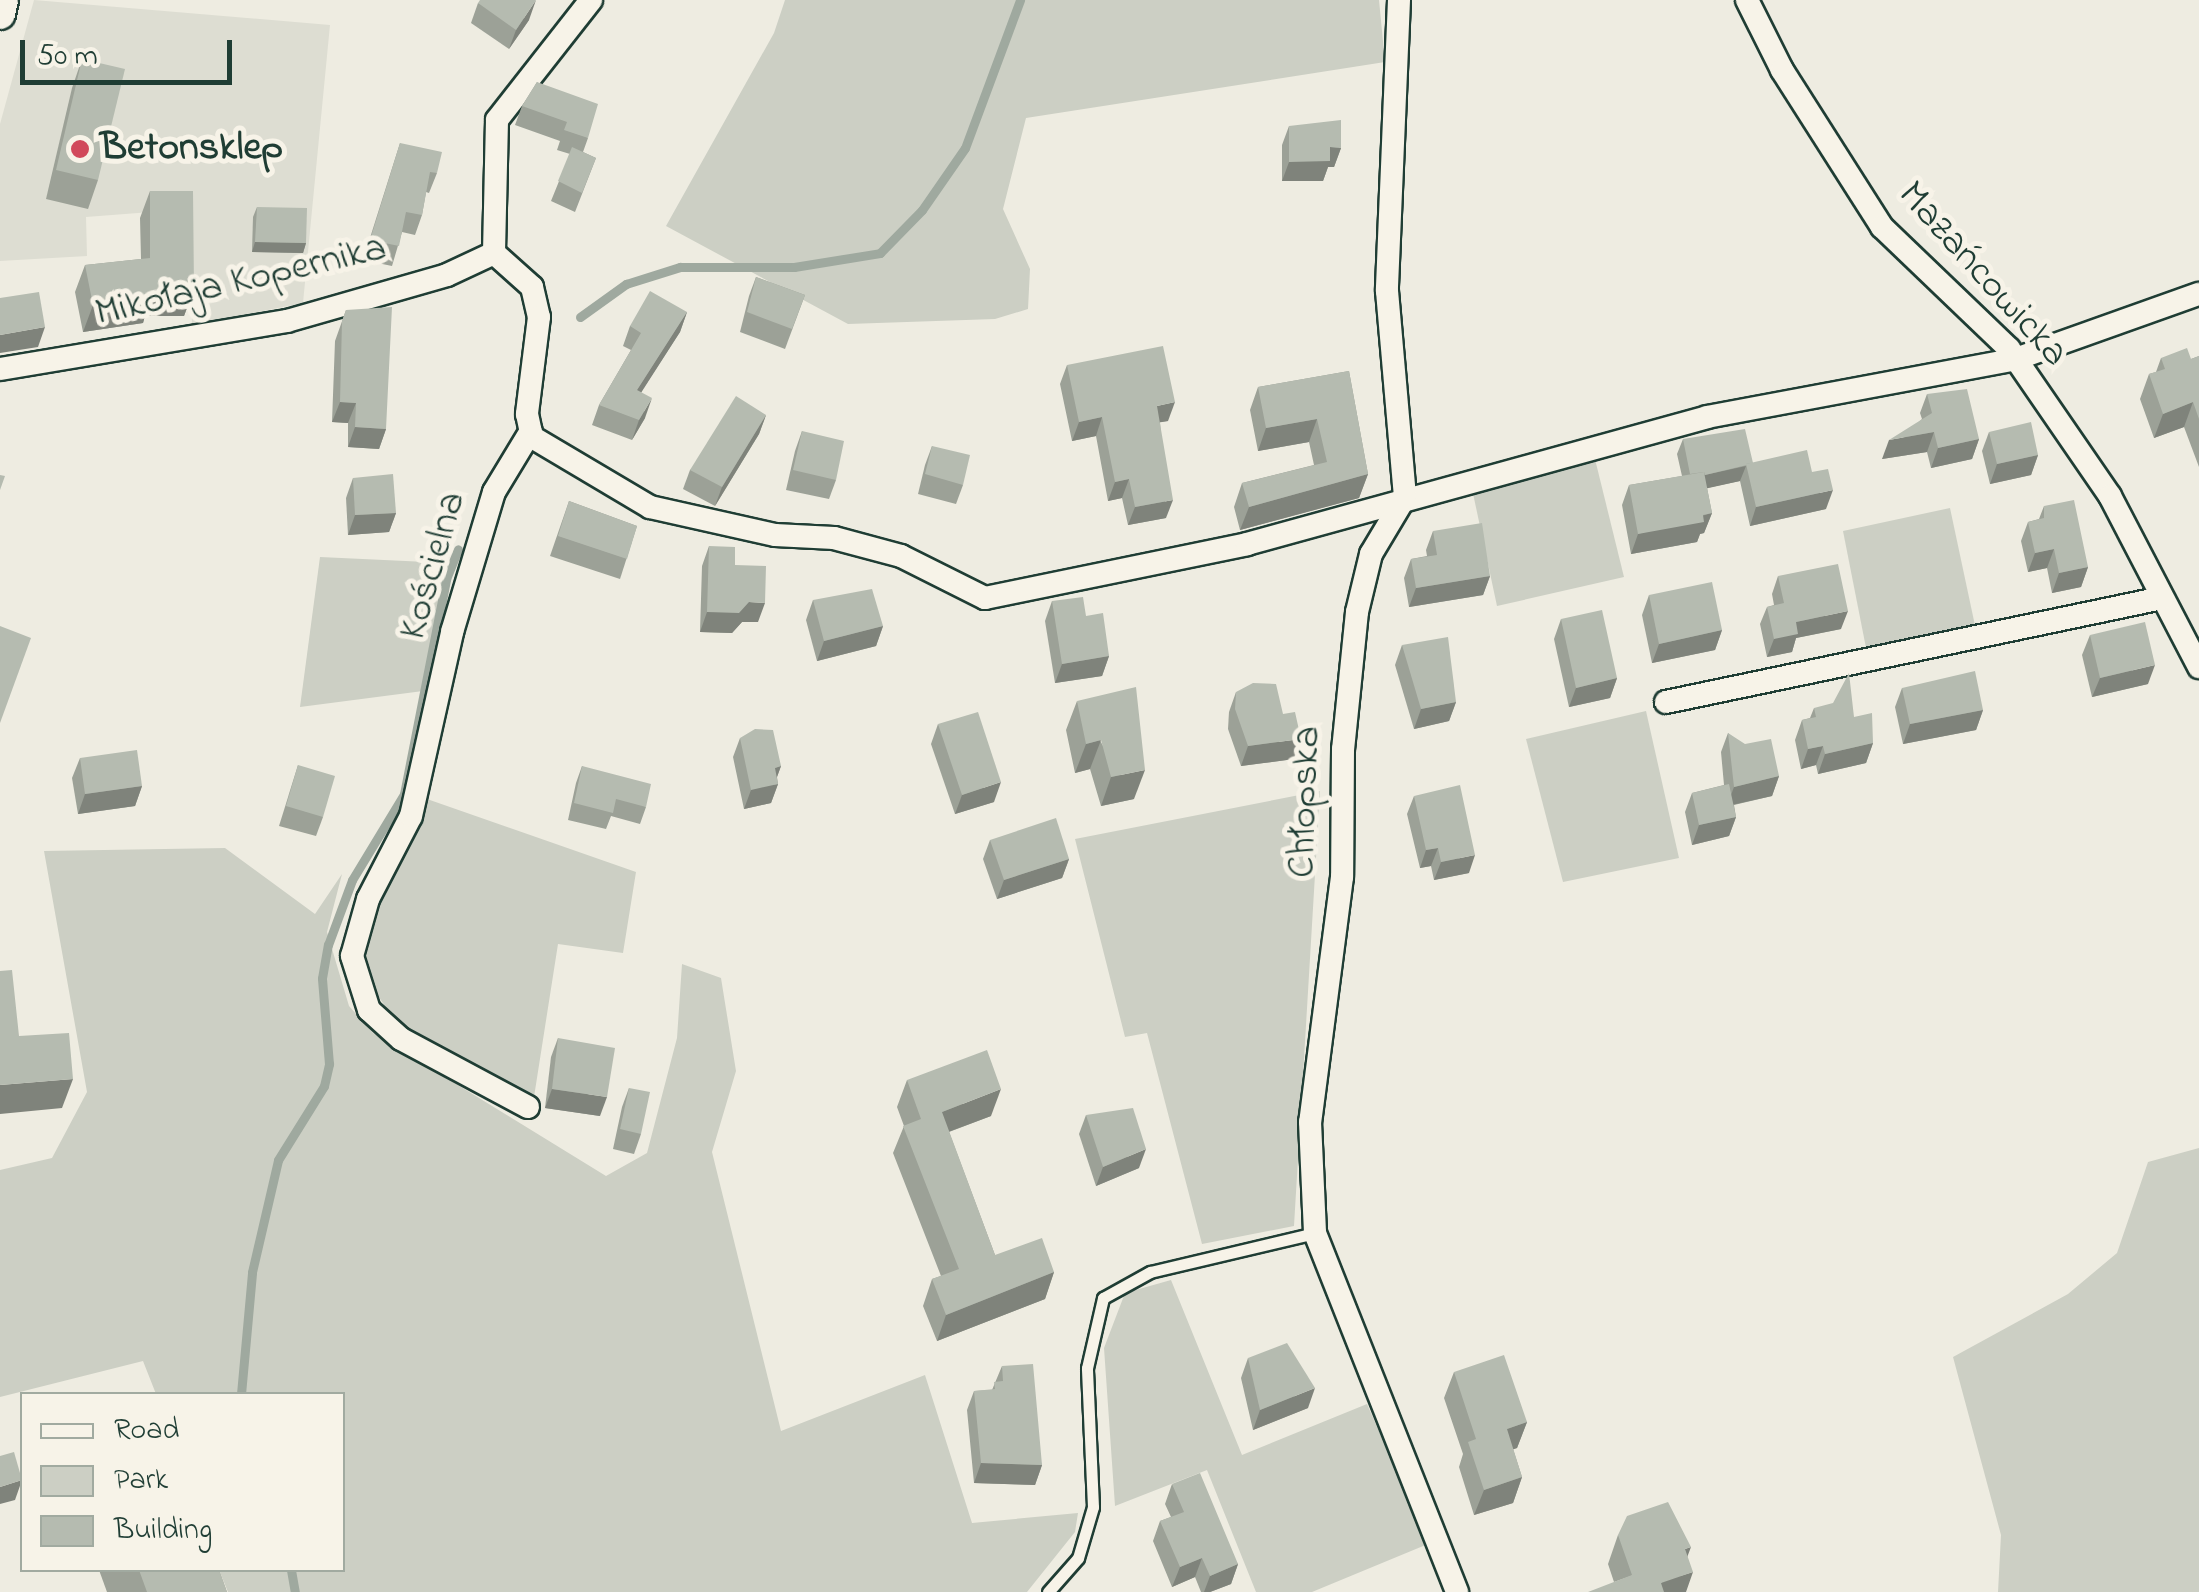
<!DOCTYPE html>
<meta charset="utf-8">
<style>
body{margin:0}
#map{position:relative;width:2199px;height:1592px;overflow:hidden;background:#eeece1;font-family:"Indie Flower",sans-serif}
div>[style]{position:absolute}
.built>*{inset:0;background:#ddddd2}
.green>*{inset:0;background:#cccfc4}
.stream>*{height:9px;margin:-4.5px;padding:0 4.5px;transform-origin:4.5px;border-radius:4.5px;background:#9fa99f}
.roads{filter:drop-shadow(2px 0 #1f3d34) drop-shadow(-2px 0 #1f3d34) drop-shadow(0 2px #1f3d34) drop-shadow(0 -2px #1f3d34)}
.service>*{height:11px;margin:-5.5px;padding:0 5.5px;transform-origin:5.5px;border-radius:5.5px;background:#f7f3e8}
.minor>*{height:22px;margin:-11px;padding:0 11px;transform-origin:11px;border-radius:11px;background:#f7f3e8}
.tertiary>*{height:30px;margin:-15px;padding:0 15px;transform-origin:15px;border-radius:15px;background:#f7f3e8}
.wall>*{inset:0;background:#9ca197}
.shaded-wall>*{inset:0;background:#7f837b}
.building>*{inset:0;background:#b5bbb0}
.dots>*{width:28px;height:28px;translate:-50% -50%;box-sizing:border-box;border:5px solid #f7f3e8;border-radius:50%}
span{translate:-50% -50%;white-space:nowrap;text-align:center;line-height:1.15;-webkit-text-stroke:10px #f7f3e8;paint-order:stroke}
.poi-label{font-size:40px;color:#1f3d34;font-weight:700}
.left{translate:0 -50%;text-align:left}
.street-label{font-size:40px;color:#1f3d34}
.legend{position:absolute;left:20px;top:1392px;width:325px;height:180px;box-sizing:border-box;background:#f7f3e8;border:2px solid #a1aaa0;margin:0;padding:12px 18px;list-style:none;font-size:30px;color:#1f3d34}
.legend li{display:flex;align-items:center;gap:20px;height:50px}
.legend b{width:50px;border:2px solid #a1aaa0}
.scale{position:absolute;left:20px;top:40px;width:212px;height:45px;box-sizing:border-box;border:5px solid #1f3d34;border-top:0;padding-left:12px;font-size:30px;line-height:35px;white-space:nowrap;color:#1f3d34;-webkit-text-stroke:8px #f7f3e8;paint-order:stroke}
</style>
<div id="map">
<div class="built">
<div style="clip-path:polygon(34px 0,330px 25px,303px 303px,192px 325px,190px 209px,86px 217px,87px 256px,0 261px,0 124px)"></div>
</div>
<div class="green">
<div style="clip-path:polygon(785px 0,1379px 0,1385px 62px,1026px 118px,1003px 209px,1030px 269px,1028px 309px,995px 319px,848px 324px,666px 226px,774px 33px)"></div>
<div style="clip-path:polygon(1593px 451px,1624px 577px,1497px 606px,1471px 484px)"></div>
<div style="clip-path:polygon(1950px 508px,1977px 635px,1868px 658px,1843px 531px)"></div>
<div style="clip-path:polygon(320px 557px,448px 563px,423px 691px,300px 707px)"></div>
<div style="clip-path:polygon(1646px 711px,1679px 858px,1563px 882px,1526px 739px)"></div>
<div style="clip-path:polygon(1320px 791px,1294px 1226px,1202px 1244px,1147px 1033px,1125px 1037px,1075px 839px)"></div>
<div style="clip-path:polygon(427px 799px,636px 872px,623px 953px,558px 944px,534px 1097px,398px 1025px,361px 971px,367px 914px)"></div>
<div style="clip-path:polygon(225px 848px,315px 914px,342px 874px,327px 932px,349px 1006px,373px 1033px,606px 1176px,647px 1153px,677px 1038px,682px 964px,721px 978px,736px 1071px,712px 1152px,781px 1431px,925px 1375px,972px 1523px,1078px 1513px,1075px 1532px,1027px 1592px,228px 1592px,219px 1570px,342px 1570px,342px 1394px,156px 1394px,143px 1361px,0 1397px,0 1170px,52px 1158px,87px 1092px,44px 851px)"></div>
<div style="clip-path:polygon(2199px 1148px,2199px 1592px,1998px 1592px,2001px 1535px,1953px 1357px,2068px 1294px,2117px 1253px,2148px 1162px)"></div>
<div style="clip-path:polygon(1171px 1280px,1242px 1455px,1367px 1404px,1428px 1544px,1312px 1592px,1256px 1592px,1207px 1470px,1115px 1506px,1104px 1348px,1125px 1293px)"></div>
</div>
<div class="stream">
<div style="left:580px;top:317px;width:57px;rotate:-35.7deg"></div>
<div style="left:626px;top:284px;width:57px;rotate:-17.5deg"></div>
<div style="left:680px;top:267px;width:114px"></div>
<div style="left:794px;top:267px;width:87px;rotate:-9.2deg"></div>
<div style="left:880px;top:253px;width:60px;rotate:-45.7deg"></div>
<div style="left:922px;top:210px;width:75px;rotate:-55.3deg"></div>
<div style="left:965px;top:148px;width:158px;rotate:-69.6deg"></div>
<div style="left:241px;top:1394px;width:122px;rotate:-84.8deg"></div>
<div style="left:252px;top:1272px;width:115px;rotate:-76.9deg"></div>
<div style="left:278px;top:1160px;width:87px;rotate:-58.1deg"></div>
<div style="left:324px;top:1086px;width:23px;rotate:-77deg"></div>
<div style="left:329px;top:1064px;width:86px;rotate:-94.7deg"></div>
<div style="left:322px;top:978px;width:34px;rotate:-80deg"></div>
<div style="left:328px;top:945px;width:69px;rotate:-69.7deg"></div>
<div style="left:352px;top:880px;width:100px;rotate:-58.8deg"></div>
<div style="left:404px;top:794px;width:219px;rotate:-78.9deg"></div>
<div style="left:446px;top:579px;width:32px;rotate:-68deg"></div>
<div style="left:291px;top:1570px;width:22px;rotate:80deg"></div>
</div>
<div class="roads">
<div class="service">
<div style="left:1048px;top:1592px;width:45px;rotate:-48.6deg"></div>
<div style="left:1078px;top:1558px;width:53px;rotate:-73.6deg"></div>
<div style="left:1093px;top:1507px;width:139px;rotate:-92.5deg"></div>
<div style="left:1087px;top:1368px;width:72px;rotate:-77.1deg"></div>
<div style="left:1103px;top:1298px;width:54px;rotate:-29deg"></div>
<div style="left:1150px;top:1272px;width:170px;rotate:-13.3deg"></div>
</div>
<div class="minor">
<div style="left:591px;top:0;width:152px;rotate:128.1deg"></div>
<div style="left:497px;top:120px;width:133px;rotate:91.3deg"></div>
<div style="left:494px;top:253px;width:51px;rotate:41.8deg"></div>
<div style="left:532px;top:287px;width:31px;rotate:77deg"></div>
<div style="left:539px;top:317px;width:98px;rotate:97.1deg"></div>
<div style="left:527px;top:414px;width:24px;rotate:78deg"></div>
<div style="left:532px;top:437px;width:137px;rotate:30.7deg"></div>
<div style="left:650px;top:507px;width:128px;rotate:12.6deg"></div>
<div style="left:775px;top:535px;width:59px;rotate:2.9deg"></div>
<div style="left:834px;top:538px;width:69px;rotate:15deg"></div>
<div style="left:901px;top:556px;width:94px;rotate:26.6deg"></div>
<div style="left:985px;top:598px;width:268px;rotate:-11.6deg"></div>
<div style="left:1247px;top:544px;width:477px;rotate:-15.4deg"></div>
<div style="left:1707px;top:417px;width:314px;rotate:-10.6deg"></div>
<div style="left:2016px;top:359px;width:194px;rotate:-19.6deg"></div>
<div style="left:1399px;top:0;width:291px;rotate:92.4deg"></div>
<div style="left:1387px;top:291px;width:207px;rotate:85deg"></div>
<div style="left:1405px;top:497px;width:66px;rotate:120.8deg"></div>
<div style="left:1371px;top:554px;width:60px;rotate:103.6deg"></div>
<div style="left:1357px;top:612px;width:138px;rotate:95.8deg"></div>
<div style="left:1343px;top:749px;width:128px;rotate:90.4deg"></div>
<div style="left:1342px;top:877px;width:247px;rotate:97.4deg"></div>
<div style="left:1310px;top:1122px;width:111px;rotate:87.4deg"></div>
<div style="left:1315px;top:1233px;width:386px;rotate:68.4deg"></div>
<div style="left:1747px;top:0;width:78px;rotate:63.4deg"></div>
<div style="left:1782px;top:70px;width:186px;rotate:57.5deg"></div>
<div style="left:1882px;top:227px;width:176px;rotate:43.8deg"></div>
<div style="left:2009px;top:349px;width:178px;rotate:55.5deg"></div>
<div style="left:2110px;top:496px;width:193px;rotate:62.5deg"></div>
<div style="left:0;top:369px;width:291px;rotate:-9.5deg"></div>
<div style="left:287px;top:321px;width:166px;rotate:-16deg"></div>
<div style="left:447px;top:275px;width:52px;rotate:-25.1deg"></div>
<div style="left:1666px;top:702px;width:507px;rotate:-11.84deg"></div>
<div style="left:528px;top:1107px;width:144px;rotate:-151.8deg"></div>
<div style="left:401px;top:1039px;width:43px;rotate:-137.8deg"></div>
<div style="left:369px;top:1010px;width:57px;rotate:-107.5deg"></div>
<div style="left:352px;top:956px;width:59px;rotate:-74.3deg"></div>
<div style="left:368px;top:899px;width:93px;rotate:-62.6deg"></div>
<div style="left:411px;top:816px;width:189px;rotate:-77.4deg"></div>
<div style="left:452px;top:632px;width:146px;rotate:-73.3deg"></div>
<div style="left:494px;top:492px;width:71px;rotate:-58.8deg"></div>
</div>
<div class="tertiary">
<div style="left:0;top:14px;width:14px;rotate:-78deg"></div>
</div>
</div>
<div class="wall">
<div style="clip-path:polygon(478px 3px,529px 20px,509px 49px,471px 23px)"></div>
<div style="clip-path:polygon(82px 59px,98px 180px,88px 209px,46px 199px,72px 88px)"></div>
<div style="clip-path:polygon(537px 82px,588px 138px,583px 152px,596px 158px,575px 212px,551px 201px,570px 154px,557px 150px,560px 141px,515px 125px,522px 106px)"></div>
<div style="clip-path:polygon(1289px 126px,1341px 148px,1334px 167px,1328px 167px,1323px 181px,1282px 181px,1282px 145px)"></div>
<div style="clip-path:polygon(400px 143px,437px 173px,429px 193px,426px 192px,422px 215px,415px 235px,402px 232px,392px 266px,363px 260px)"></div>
<div style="clip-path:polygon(150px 191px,194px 289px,184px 316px,145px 316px,143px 323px,83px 332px,75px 292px,85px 265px,141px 259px,140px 218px)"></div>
<div style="clip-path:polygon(257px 207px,306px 243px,303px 253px,252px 252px,253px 217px)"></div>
<div style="clip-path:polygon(756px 277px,805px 295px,785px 349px,740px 332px,749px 296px)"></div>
<div style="clip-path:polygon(346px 310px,386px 429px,379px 449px,348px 447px,348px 423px,332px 422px,335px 341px)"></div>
<div style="clip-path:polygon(687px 312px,680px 332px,641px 392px,645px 418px,632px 440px,592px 425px,599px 405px,631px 350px,623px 346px,630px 326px)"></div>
<div style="clip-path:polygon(2199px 356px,2199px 467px,2184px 427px,2154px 438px,2140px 399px,2149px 374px,2156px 372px,2161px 358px,2191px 359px)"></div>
<div style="clip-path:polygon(1067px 365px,1168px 421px,1160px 422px,1166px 518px,1128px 525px,1122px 498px,1108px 501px,1096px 436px,1072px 441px,1060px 384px)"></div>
<div style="clip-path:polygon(1349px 371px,1368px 474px,1359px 498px,1240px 530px,1234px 507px,1242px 483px,1314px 465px,1309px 442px,1258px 451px,1250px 410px,1258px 387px)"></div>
<div style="clip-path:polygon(1927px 394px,1979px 439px,1972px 459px,1931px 468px,1927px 452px,1882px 459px,1922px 419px,1920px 413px)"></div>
<div style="clip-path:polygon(766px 415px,759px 434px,715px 506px,683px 489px,690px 470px)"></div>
<div style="clip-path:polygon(802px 431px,836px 480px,829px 499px,786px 490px,795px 451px)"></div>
<div style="clip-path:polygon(1989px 432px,2038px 455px,2031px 475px,1990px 484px,1982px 451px)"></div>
<div style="clip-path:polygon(1683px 439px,1753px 463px,1812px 472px,1826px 509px,1750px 526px,1740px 481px,1707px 488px,1712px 513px,1704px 533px,1700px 534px,1697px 542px,1631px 554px,1622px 505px,1629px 485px,1682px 476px,1677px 454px)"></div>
<div style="clip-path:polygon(932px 446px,963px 485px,956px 504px,918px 494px,925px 465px)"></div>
<div style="clip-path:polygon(353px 478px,396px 513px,389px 532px,348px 535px,346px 498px)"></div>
<div style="clip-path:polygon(569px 501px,637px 526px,620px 579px,550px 556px)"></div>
<div style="clip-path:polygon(2044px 506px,2088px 567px,2081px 587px,2052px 593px,2047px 568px,2028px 572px,2021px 541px,2028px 522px,2039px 519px)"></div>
<div style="clip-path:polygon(1433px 531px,1490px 576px,1483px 595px,1409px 607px,1404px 578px,1411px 559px,1427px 556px,1426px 550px)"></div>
<div style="clip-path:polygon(709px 546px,735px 565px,758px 622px,742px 622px,732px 633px,700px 632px,702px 566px)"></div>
<div style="clip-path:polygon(1778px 576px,1841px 629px,1796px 638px,1792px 652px,1767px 657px,1760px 624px,1767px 607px,1774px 605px,1772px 594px)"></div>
<div style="clip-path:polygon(1649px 595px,1722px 630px,1715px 650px,1652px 663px,1642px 615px)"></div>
<div style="clip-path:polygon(813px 600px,883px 626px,876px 646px,817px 661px,806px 620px)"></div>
<div style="clip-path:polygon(1052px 601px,1086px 616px,1109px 656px,1102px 676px,1055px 683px,1045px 621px)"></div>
<div style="clip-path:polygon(1561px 619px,1617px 678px,1610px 698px,1569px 707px,1554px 639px)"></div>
<div style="clip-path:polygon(2090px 635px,2148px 684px,2092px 697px,2082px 655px)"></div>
<div style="clip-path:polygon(1402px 645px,1456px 702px,1449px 721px,1414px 729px,1395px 665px)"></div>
<div style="clip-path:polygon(1902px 688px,1983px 710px,1976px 730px,1903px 744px,1895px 707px)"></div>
<div style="clip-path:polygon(1236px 692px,1294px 759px,1241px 766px,1228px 729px,1229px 712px)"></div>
<div style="clip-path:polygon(1077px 701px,1134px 799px,1101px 806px,1090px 769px,1075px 773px,1066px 730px)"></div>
<div style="clip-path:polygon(1814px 708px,1854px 717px,1873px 743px,1866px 763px,1818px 774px,1816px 765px,1801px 769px,1795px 740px,1802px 720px,1810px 718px)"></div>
<div style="clip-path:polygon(938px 724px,994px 802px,955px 814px,931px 744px)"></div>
<div style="clip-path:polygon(1728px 733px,1779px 776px,1772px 796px,1734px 805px,1736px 817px,1729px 836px,1692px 845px,1685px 812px,1692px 793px,1724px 785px,1721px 752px)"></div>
<div style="clip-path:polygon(740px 738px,781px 766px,777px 777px,778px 784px,771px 803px,744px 809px,733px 757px)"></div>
<div style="clip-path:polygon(80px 758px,142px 786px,135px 806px,78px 814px,72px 778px)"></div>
<div style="clip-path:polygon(298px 765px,323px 817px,316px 836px,279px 826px)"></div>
<div style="clip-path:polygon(582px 766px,646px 807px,640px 824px,611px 816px,606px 829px,568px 820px,576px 783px)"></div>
<div style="clip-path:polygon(1414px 796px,1469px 873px,1434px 880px,1431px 866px,1420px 868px,1407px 814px)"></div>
<div style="clip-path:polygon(990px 840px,1069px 859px,1062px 878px,997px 899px,983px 859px)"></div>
<div style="clip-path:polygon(558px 1038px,600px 1116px,545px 1108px,551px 1057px)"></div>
<div style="clip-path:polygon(907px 1080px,991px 1116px,949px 1132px,995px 1255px,1054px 1272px,1045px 1299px,937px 1341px,923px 1306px,932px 1279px,941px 1276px,893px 1153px,904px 1126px,897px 1107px)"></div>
<div style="clip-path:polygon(629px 1088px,641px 1134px,634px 1154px,613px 1149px,622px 1107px)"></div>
<div style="clip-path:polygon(1086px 1115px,1139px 1168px,1096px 1186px,1079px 1134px)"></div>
<div style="clip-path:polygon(1248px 1358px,1308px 1408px,1253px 1430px,1241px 1378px)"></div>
<div style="clip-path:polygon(1002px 1366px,1042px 1465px,1035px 1485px,974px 1483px,967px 1410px,974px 1391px,992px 1390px)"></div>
<div style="clip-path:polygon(1454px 1372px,1527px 1422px,1517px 1448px,1513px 1449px,1522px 1477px,1513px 1503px,1474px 1515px,1459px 1467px,1463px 1454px,1444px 1398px)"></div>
<div style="clip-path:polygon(1172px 1484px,1238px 1564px,1231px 1584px,1210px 1592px,1201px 1592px,1195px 1577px,1172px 1587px,1153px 1541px,1160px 1521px,1171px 1517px,1165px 1504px)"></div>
<div style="clip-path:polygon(1618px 1535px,1688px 1556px,1614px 1582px,1608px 1564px)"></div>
<div style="clip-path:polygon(99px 1570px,219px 1570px,227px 1592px,107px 1592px)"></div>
</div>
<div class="shaded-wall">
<div style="clip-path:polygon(536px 0,529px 20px,509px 49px,516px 30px)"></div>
<div style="clip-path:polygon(1330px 147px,1341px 148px,1334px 167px,1328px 167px,1323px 181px,1282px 181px,1289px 162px)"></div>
<div style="clip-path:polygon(255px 242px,306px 243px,303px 253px,252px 252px)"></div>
<div style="clip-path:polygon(194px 289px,184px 316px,145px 316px,143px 323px,83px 332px,93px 305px,152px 290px)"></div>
<div style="clip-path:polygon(687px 312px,680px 332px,630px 410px,637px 390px)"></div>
<div style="clip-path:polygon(45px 327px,38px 347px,0 353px,0 335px)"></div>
<div style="clip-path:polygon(652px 398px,645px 418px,632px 440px,639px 420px)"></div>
<div style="clip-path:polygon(340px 402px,356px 403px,348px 423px,332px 422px)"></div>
<div style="clip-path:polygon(1175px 402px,1168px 421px,1150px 424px,1157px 406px)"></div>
<div style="clip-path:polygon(2193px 402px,2184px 427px,2154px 438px,2163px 414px)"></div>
<div style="clip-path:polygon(766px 415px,759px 434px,715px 506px,722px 487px)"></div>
<div style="clip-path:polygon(1102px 417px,1096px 436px,1072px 441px,1079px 422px)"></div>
<div style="clip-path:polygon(1317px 419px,1309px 442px,1258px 451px,1266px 428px)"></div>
<div style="clip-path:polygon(355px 427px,386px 429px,379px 449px,348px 447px)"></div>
<div style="clip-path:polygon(1934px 432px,1927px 452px,1882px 459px,1889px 440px)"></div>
<div style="clip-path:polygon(1979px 439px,1972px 459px,1931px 468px,1938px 448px)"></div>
<div style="clip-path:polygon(2038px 455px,2031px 475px,1990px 484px,1997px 464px)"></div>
<div style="clip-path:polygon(1746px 466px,1740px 481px,1686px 493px,1691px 478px)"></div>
<div style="clip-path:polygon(1368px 474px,1359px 498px,1240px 530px,1249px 507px)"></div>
<div style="clip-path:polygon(1129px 479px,1122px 498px,1108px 501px,1115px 482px)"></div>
<div style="clip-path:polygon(1833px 490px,1826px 509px,1750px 526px,1756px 507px)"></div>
<div style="clip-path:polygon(1173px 500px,1166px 518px,1128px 525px,1135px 507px)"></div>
<div style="clip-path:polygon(396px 513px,389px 532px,348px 535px,355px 515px)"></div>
<div style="clip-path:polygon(1712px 513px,1704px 533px,1700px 534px,1697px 542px,1631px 554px,1638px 534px)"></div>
<div style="clip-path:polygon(2054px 549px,2047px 568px,2028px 572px,2035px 553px)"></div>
<div style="clip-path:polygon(2088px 567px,2081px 587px,2052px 593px,2059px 573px)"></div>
<div style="clip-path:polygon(1490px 576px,1483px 595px,1409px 607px,1416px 588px)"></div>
<div style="clip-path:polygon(749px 602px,765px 603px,758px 622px,742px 622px,732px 633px,700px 632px,707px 612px)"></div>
<div style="clip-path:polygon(1848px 611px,1841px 629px,1796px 638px,1792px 652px,1767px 657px,1774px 639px,1796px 622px)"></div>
<div style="clip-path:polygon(883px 626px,876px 646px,817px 661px,824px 641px)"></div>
<div style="clip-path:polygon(1722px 630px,1715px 650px,1652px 663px,1659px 644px)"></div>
<div style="clip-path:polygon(1109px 656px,1102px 676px,1055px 683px,1062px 664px)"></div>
<div style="clip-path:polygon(2155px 665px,2148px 684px,2092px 697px,2100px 678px)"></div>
<div style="clip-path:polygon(1617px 678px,1610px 698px,1569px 707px,1576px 688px)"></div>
<div style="clip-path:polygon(1456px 702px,1449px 721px,1414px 729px,1421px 709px)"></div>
<div style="clip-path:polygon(1983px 710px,1976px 730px,1903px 744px,1910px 724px)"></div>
<div style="clip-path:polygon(1301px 739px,1294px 759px,1241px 766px,1248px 746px)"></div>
<div style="clip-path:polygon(1101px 740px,1090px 769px,1075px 773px,1086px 744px)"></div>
<div style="clip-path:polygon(1873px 743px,1866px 763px,1818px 774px,1825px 754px)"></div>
<div style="clip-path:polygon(1823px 746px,1816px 765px,1801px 769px,1808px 749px)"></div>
<div style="clip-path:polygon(781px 766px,774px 785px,778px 784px,771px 803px,744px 809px,751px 790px,775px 768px)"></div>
<div style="clip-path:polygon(1145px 770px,1134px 799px,1101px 806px,1111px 777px)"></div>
<div style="clip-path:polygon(1779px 776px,1772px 796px,1727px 806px,1734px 787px)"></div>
<div style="clip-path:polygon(1001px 782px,994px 802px,955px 814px,962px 795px)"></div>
<div style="clip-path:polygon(142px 786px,135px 806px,78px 814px,85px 794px)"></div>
<div style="clip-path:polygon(1736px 817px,1729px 836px,1692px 845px,1699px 825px)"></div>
<div style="clip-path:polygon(1438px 848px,1431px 866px,1420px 868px,1426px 850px)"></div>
<div style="clip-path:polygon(1475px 855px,1469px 873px,1434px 880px,1441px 862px)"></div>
<div style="clip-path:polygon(1069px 859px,1062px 878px,997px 899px,1004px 880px)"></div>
<div style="clip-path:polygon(73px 1079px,62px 1108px,0 1114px,0 1085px)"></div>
<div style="clip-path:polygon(552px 1089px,607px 1097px,600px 1116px,545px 1108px)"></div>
<div style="clip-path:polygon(1001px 1089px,991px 1116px,932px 1138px,942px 1112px)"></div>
<div style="clip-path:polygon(1146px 1149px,1139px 1168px,1096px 1186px,1103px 1167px)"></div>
<div style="clip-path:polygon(1054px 1272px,1045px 1299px,937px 1341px,946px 1315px)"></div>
<div style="clip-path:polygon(1315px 1388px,1308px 1408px,1253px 1430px,1260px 1410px)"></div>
<div style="clip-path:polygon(1527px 1422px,1517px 1448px,1497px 1455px,1507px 1429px)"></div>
<div style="clip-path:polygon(981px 1463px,1042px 1465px,1035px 1485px,974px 1483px)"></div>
<div style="clip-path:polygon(1522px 1477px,1513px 1503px,1474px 1515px,1484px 1490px)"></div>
<div style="clip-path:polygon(22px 1480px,15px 1500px,0 1504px,0 1487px)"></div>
<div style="clip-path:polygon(1691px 1547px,1680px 1576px,1693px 1572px,1686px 1592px,1658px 1592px,1661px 1583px,1685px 1549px)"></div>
<div style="clip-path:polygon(1202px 1558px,1195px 1577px,1172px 1587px,1180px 1567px)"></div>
<div style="clip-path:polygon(1238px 1564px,1231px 1584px,1210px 1592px,1204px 1592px,1210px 1576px)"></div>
</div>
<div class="building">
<div style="clip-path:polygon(480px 0,536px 0,516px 30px,478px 3px)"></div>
<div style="clip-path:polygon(82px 59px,125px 69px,98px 180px,56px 170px)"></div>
<div style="clip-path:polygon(537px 82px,598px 104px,588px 138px,564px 130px,567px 122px,522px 106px)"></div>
<div style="clip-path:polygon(1341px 120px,1341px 148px,1330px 147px,1330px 161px,1289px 162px,1289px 126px)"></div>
<div style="clip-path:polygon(400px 143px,442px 152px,437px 173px,430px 172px,422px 215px,406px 212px,399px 246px,370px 240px)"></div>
<div style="clip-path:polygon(572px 147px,596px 158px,582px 193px,558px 181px)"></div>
<div style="clip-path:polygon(150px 191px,193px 191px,194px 289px,152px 290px,152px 297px,93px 305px,85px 265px,150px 258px)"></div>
<div style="clip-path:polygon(257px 207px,307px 208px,306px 243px,255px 242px)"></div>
<div style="clip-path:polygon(756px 277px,805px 295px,792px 329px,747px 312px)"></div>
<div style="clip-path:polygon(650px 291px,687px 312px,637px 390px,652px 398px,639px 420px,599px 405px,641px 333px,630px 326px)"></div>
<div style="clip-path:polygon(39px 292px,45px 327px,0 335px,0 298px)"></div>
<div style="clip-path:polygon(392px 307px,386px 429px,355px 427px,356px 403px,340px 402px,342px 321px,346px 310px)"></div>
<div style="clip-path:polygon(1163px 346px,1175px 402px,1157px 406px,1173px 500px,1135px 507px,1129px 479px,1115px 482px,1102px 417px,1079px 422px,1067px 365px)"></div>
<div style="clip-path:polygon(2187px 348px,2191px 359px,2199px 356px,2199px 419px,2193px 402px,2163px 414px,2149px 374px,2165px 369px,2161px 358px)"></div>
<div style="clip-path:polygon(1349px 371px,1368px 474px,1249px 507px,1242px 483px,1327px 462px,1317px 419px,1266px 428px,1258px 387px)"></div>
<div style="clip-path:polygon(1967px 389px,1979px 439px,1938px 448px,1934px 432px,1889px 440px,1932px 413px,1927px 394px)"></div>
<div style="clip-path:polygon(736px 396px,766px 415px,722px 487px,690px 470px)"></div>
<div style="clip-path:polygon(2031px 422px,2038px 455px,1997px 464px,1989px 432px)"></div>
<div style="clip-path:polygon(1745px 429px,1753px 463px,1746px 464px,1747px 465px,1705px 475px,1704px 472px,1690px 474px,1683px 439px)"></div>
<div style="clip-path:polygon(802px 431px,844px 441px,836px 480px,793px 470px)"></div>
<div style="clip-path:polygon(932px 446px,970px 455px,963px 485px,925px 474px)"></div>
<div style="clip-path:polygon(1807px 450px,1812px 472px,1828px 469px,1833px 490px,1756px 507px,1746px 464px)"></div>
<div style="clip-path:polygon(1704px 472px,1712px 513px,1703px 515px,1704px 522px,1638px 534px,1629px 485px)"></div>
<div style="clip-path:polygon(393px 474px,396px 513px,355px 515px,353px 478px)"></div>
<div style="clip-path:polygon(0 475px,5px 476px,0 490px)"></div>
<div style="clip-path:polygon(2074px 500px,2088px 567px,2059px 573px,2054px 549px,2035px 553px,2028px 522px,2044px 518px,2044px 506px)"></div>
<div style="clip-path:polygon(569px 501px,637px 526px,627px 559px,558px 536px)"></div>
<div style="clip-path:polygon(1482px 523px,1490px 576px,1416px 588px,1411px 559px,1437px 555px,1433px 531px)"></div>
<div style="clip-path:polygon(709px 546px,735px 547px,735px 565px,766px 566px,765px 603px,749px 602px,739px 613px,707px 612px)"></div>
<div style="clip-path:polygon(1838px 564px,1848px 611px,1796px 622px,1798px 634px,1774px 639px,1767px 607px,1784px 603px,1778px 576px)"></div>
<div style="clip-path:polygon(1712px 582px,1722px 630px,1659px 644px,1649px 595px)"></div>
<div style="clip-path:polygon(872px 589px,883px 626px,824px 641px,813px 600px)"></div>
<div style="clip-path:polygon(1083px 597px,1086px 616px,1103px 613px,1109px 656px,1062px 664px,1052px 601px)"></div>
<div style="clip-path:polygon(1602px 610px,1617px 678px,1576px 688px,1561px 619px)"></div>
<div style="clip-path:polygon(2145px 622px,2155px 665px,2100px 678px,2090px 635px)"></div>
<div style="clip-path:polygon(0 626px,31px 638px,0 723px)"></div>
<div style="clip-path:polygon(1448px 637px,1456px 702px,1421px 709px,1402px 645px)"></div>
<div style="clip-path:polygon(1975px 671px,1983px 710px,1910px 724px,1902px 688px)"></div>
<div style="clip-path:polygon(1849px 673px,1854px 717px,1872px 713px,1873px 743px,1825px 754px,1823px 746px,1808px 749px,1802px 720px,1816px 717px,1814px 708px,1833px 703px)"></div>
<div style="clip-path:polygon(1253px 683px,1276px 684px,1283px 714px,1295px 712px,1301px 739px,1248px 746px,1235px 709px,1236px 692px)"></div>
<div style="clip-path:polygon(1136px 687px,1145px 770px,1111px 777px,1101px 740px,1086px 744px,1077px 701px)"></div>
<div style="clip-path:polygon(978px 712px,1001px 782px,962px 795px,938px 724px)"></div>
<div style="clip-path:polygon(755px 729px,773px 730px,781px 766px,775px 768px,778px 784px,751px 790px,740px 738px)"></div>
<div style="clip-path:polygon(1728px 733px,1745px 744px,1771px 739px,1779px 776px,1734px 787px)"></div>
<div style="clip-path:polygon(137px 750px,142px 786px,85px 794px,80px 758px)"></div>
<div style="clip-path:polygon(298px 765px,335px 776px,323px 817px,286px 806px)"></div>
<div style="clip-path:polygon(582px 766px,651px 784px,646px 807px,616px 799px,613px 813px,574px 803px)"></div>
<div style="clip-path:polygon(1729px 784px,1736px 817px,1699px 825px,1692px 793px)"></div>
<div style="clip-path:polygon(1460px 785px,1475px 855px,1441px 862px,1438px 848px,1426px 850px,1414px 796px)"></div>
<div style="clip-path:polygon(1056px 818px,1069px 859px,1004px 880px,990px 840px)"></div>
<div style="clip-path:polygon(12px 970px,19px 1036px,69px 1033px,73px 1079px,0 1085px,0 971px)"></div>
<div style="clip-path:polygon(558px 1038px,615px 1048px,607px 1097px,552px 1089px)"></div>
<div style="clip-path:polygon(987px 1050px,1001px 1089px,942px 1112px,995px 1255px,1042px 1238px,1054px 1272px,946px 1315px,932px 1279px,959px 1269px,903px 1126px,921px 1119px,907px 1080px)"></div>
<div style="clip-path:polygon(629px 1088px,650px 1092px,641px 1134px,620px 1129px)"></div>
<div style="clip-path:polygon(1133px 1108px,1146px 1149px,1103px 1167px,1086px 1115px)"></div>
<div style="clip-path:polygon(1287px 1343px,1315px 1388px,1260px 1410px,1248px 1358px)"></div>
<div style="clip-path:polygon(1504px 1355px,1527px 1422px,1507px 1429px,1522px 1477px,1484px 1490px,1468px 1442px,1476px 1439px,1454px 1372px)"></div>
<div style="clip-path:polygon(1033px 1364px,1042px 1465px,981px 1463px,974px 1391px,995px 1389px,994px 1382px,1003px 1381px,1002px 1366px)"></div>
<div style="clip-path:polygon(14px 1452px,22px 1480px,0 1487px,0 1456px)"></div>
<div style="clip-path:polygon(1200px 1473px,1238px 1564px,1210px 1576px,1202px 1558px,1180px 1567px,1160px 1521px,1184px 1512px,1172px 1484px)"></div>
<div style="clip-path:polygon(1668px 1502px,1691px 1547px,1685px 1549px,1693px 1572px,1661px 1583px,1664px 1592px,1588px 1592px,1632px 1575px,1618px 1535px,1627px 1516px)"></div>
<div style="clip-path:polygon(139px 1570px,219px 1570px,227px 1592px,147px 1592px)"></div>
</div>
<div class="dots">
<div style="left:80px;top:149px;background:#d1495b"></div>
</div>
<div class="poi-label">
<span class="left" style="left:100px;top:149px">Betonsklep</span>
</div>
<div class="street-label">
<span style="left:1982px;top:275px;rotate:48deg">Mazańcowicka</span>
<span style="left:241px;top:282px;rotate:-13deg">Mikołaja Kopernika</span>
<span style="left:434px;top:566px;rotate:-74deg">Kościelna</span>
<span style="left:1306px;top:802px;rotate:-88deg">Chłopska</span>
</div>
<ul class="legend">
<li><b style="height:12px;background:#f7f3e8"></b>Road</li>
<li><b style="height:28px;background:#cccfc4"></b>Park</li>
<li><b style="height:28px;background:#b5bbb0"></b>Building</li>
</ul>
<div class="scale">50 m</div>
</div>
